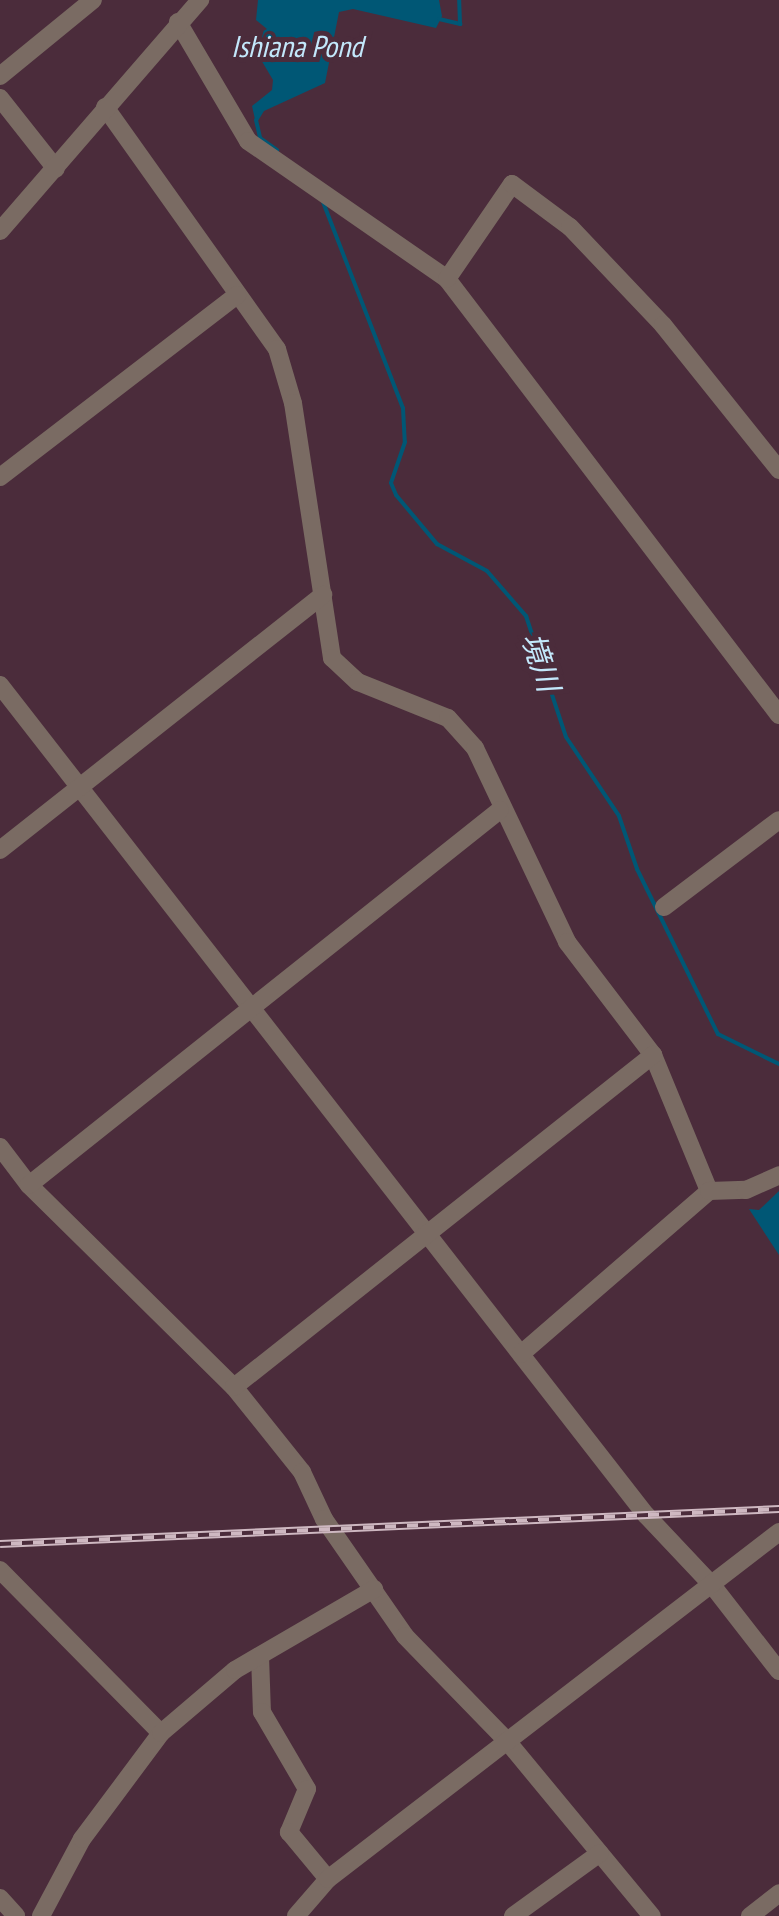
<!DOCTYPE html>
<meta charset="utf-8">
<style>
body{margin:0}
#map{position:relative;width:779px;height:1916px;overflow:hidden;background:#4b2c3b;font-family:"PT Sans Narrow","Noto Sans JP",sans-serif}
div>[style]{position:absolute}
.water>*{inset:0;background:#005775}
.stream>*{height:4px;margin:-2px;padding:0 2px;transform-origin:2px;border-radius:2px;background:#005775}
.minor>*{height:18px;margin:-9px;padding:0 9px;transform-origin:9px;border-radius:9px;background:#7a6b63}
.rail>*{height:8px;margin-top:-4px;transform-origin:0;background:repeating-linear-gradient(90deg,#4b2c3b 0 11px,#ceb8c1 0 22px);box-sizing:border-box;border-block:2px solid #ceb8c1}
span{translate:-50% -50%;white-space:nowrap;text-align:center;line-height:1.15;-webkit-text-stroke:10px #4b2c3b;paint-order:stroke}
.water-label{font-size:30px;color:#c3e8fb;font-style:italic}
</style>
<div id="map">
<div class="water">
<div style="clip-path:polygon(258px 0,439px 0,442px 16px,436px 28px,353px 9px,339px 12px,325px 83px,264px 111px,256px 124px,252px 106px,272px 90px,273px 80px,254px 48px,256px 35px,267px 29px,256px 20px)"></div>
<div style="clip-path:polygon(779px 1191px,779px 1255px,749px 1209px,759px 1210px)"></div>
</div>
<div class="stream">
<div style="left:439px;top:19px;width:22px;rotate:13deg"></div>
<div style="left:460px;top:24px;width:24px;rotate:-92deg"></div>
<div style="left:256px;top:120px;width:18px;rotate:77deg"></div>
<div style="left:260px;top:138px;width:21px;rotate:35deg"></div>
<div style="left:323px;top:202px;width:221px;rotate:68.8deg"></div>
<div style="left:403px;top:408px;width:34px;rotate:87deg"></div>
<div style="left:405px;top:442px;width:43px;rotate:108.9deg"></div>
<div style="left:391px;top:483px;width:13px;rotate:67deg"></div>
<div style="left:396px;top:495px;width:64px;rotate:50.1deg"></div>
<div style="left:437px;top:544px;width:57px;rotate:28.4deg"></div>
<div style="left:487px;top:571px;width:60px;rotate:49.1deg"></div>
<div style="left:526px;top:616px;width:127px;rotate:71.7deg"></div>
<div style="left:566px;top:737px;width:95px;rotate:56.1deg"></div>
<div style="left:619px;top:816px;width:56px;rotate:71.2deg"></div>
<div style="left:637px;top:869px;width:184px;rotate:63.9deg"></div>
<div style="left:718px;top:1034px;width:68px;rotate:26.2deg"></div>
</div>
<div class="minor">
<div style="left:178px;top:22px;width:138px;rotate:59.5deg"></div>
<div style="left:248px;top:141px;width:242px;rotate:34.7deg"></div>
<div style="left:447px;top:279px;width:548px;rotate:52.71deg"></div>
<div style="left:0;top:76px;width:120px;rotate:-39.3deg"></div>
<div style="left:0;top:98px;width:90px;rotate:51.7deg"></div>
<div style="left:105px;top:107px;width:297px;rotate:54.6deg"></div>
<div style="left:277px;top:349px;width:56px;rotate:73.5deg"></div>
<div style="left:293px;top:403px;width:258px;rotate:81.3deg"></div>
<div style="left:332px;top:658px;width:35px;rotate:43deg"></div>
<div style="left:358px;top:682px;width:97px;rotate:21.8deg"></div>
<div style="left:448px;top:718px;width:40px;rotate:48deg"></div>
<div style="left:475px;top:748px;width:215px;rotate:64.6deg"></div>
<div style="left:567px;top:942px;width:142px;rotate:52.7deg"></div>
<div style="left:653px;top:1055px;width:147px;rotate:67.6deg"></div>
<div style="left:0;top:231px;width:306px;rotate:-49.1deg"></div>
<div style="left:447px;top:279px;width:115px;rotate:-55.6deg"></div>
<div style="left:512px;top:184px;width:72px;rotate:36.6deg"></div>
<div style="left:570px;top:227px;width:135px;rotate:46.5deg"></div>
<div style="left:663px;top:325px;width:186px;rotate:51.3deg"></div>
<div style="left:0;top:477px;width:299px;rotate:-37.5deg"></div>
<div style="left:0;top:685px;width:1052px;rotate:52.11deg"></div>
<div style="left:646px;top:1515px;width:96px;rotate:46.7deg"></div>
<div style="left:712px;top:1585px;width:109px;rotate:52.1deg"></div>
<div style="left:0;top:850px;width:412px;rotate:-38.3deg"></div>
<div style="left:664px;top:907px;width:144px;rotate:-37.1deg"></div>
<div style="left:0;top:1147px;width:48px;rotate:52.7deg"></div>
<div style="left:29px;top:1185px;width:288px;rotate:44.6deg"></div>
<div style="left:234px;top:1387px;width:109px;rotate:51.3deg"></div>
<div style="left:302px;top:1472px;width:52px;rotate:64.9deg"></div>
<div style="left:324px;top:1519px;width:142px;rotate:55.3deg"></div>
<div style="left:405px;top:1636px;width:146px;rotate:45.8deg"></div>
<div style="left:507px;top:1741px;width:227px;rotate:50.4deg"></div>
<div style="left:29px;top:1185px;width:602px;rotate:-38.53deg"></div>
<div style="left:521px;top:1354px;width:249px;rotate:-40.9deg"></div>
<div style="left:709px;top:1191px;width:37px;rotate:-2deg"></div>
<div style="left:746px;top:1190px;width:36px;rotate:-24deg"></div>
<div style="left:234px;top:1387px;width:535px;rotate:-38.39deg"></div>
<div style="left:0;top:1570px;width:229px;rotate:45.4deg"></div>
<div style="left:260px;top:1656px;width:56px;rotate:88deg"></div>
<div style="left:262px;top:1712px;width:89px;rotate:59.7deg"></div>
<div style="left:307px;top:1789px;width:47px;rotate:112.7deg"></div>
<div style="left:289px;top:1832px;width:61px;rotate:50.3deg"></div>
<div style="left:0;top:1898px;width:24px;rotate:48deg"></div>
<div style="left:41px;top:1916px;width:87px;rotate:-62deg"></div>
<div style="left:82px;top:1839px;width:132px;rotate:-53.3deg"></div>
<div style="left:161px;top:1733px;width:97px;rotate:-40.4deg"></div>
<div style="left:235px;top:1670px;width:161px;rotate:-30.2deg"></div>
<div style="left:296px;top:1916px;width:49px;rotate:-49.1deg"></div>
<div style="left:328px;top:1879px;width:569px;rotate:-37.57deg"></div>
<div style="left:513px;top:1916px;width:107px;rotate:-35.9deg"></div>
<div style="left:750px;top:1916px;width:37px;rotate:-38deg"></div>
</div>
<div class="rail">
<div style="left:0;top:1544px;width:780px;rotate:-2.57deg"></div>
</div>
<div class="water-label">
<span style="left:297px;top:46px">Ishiana Pond</span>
<span style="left:541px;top:662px;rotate:72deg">境川</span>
</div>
</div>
